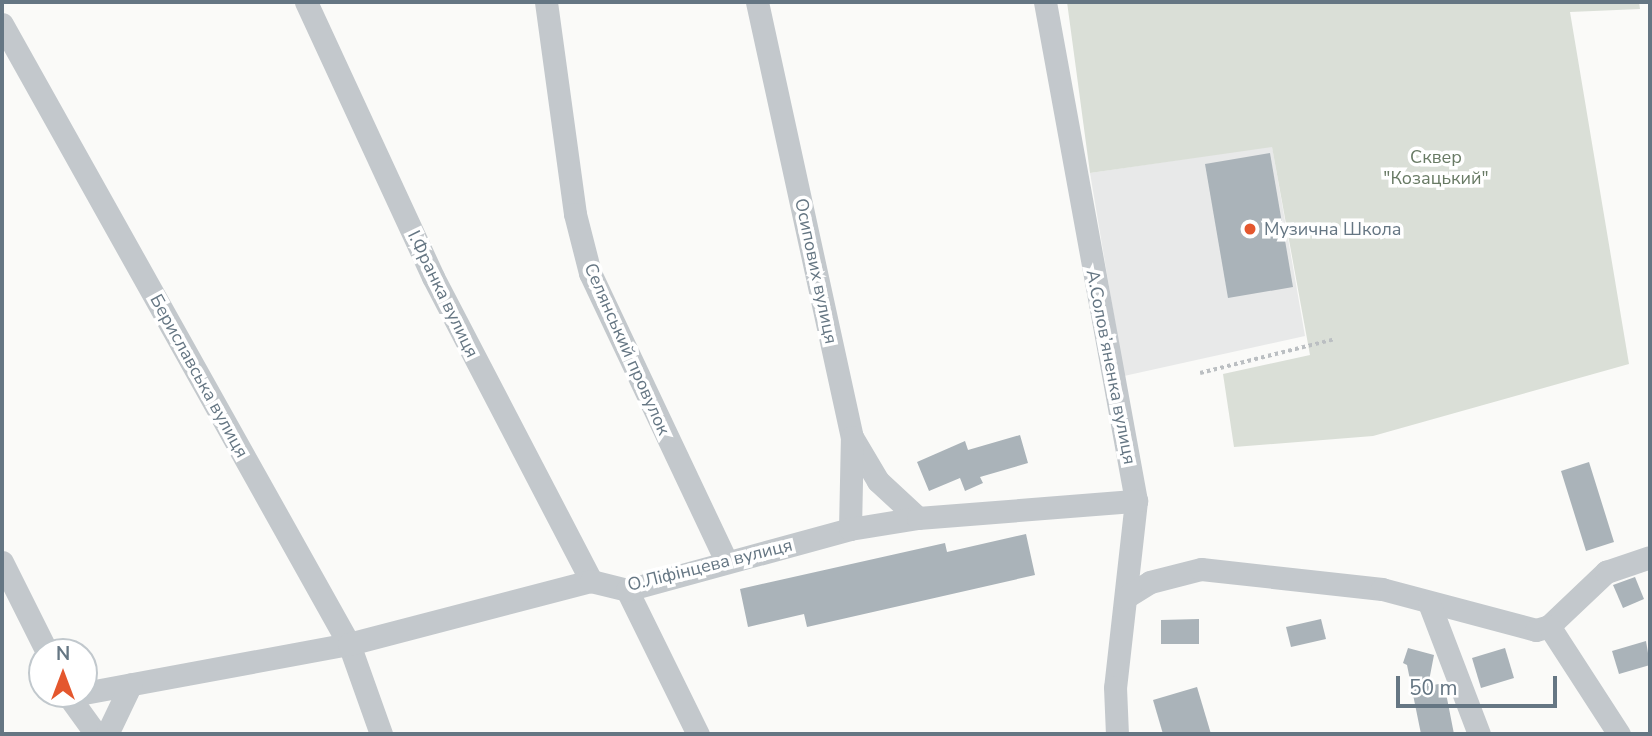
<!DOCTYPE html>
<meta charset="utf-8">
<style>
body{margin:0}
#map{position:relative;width:1652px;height:736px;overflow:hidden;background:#fafaf8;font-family:"Nunito Sans",sans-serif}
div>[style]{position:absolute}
.built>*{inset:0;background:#e8e9e9}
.green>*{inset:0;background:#dadfd7}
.building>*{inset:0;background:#aab3b9}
.path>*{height:3.5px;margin-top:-1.75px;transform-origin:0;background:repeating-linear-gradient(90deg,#bbbfc2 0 3.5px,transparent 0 7px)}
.minor>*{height:23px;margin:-11.5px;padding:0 11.5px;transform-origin:11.5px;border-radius:11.5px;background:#c3c8cc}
.dots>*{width:19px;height:19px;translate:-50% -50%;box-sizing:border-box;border:4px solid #fff;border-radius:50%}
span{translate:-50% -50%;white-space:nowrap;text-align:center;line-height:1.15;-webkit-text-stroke:7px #fff;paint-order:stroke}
.park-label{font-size:18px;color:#687a64}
.poi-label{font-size:18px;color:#657683}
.left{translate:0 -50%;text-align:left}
.street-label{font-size:18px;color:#657683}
.frame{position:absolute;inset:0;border:4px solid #657683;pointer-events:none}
.north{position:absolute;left:28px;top:638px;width:70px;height:70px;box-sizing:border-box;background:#fff;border:2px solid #c1c8cd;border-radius:50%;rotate:0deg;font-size:19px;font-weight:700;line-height:28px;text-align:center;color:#657683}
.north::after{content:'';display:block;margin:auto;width:24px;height:32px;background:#e4572e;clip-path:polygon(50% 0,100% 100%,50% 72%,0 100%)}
.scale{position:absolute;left:1396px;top:676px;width:161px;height:32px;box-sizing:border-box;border:4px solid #657683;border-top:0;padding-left:9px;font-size:21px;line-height:24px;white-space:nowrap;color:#657683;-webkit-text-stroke:5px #fff;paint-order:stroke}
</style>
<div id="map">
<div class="built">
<div style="clip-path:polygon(1272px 146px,1305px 336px,1124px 376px,1090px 173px)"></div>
</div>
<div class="green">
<div style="clip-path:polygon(1067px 2px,1639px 2px,1640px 9px,1570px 12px,1629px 364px,1373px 436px,1234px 447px,1223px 374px,1310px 355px,1272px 147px,1090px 173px)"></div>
</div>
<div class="building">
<div style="clip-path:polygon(1270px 153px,1293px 287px,1228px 298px,1205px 164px)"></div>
<div style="clip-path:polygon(1020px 435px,1028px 463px,980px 477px,983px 483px,965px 491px,960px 478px,929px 491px,917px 462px,965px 441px,968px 450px)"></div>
<div style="clip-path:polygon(1589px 462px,1614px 542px,1586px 551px,1561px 471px)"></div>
<div style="clip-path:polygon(1026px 534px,1035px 575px,807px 627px,804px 614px,748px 627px,740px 589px,945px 543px,947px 552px)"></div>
<div style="clip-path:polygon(1635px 577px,1644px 599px,1623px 608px,1613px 585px)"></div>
<div style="clip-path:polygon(1199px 619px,1199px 644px,1161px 644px,1161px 620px)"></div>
<div style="clip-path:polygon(1321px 619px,1326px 639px,1291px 647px,1286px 627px)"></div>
<div style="clip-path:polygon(1646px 641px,1650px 665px,1619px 674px,1612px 651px)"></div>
<div style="clip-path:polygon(1408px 648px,1434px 655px,1428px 686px,1444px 683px,1454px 734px,1421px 734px,1407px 665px,1403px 663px)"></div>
<div style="clip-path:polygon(1505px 648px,1514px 678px,1481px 688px,1472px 658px)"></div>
<div style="clip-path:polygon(1197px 687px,1211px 734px,1163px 734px,1153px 700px)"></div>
</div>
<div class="path">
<div style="left:1200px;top:373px;width:139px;rotate:-14.1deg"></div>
</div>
<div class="minor">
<div style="left:306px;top:2px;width:303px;rotate:65.2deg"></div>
<div style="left:433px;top:277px;width:343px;rotate:62.5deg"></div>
<div style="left:546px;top:2px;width:214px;rotate:82.2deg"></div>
<div style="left:575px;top:214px;width:61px;rotate:75.7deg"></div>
<div style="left:590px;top:273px;width:318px;rotate:64.7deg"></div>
<div style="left:757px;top:2px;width:445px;rotate:77.7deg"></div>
<div style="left:852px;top:437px;width:51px;rotate:59.4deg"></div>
<div style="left:878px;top:481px;width:54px;rotate:42.8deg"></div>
<div style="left:1045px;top:2px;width:507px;rotate:79.66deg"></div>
<div style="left:1136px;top:501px;width:187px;rotate:96.4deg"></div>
<div style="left:1115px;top:687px;width:47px;rotate:87.6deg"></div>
<div style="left:2px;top:24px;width:710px;rotate:60.77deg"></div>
<div style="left:349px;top:644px;width:96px;rotate:70.4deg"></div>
<div style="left:850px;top:529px;width:92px;rotate:-88.8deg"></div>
<div style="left:2px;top:562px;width:101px;rotate:63.4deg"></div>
<div style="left:627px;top:590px;width:161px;rotate:63.8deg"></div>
<div style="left:1126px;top:597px;width:28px;rotate:-32deg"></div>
<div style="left:1150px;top:582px;width:53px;rotate:-14.3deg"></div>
<div style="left:1201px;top:569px;width:182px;rotate:6.3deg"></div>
<div style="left:1382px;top:589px;width:159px;rotate:14.9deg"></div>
<div style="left:1536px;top:630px;width:14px;rotate:-17deg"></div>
<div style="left:1549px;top:626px;width:79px;rotate:-43.5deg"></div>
<div style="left:1606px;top:572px;width:46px;rotate:-18.8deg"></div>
<div style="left:1429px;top:603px;width:140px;rotate:69.1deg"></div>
<div style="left:1549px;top:626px;width:129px;rotate:57.1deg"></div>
<div style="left:84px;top:693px;width:269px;rotate:-10.5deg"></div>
<div style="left:349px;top:644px;width:250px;rotate:-14.6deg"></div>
<div style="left:591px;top:581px;width:37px;rotate:14deg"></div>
<div style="left:627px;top:590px;width:231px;rotate:-15.3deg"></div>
<div style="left:850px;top:529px;width:69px;rotate:-9.2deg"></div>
<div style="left:918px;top:518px;width:219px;rotate:-4.5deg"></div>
<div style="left:67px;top:694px;width:49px;rotate:54.1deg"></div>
<div style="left:107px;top:734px;width:55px;rotate:-64.4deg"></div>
</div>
<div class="dots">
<div style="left:1250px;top:229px;background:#e4572e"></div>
</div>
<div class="park-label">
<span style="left:1436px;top:168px">Сквер<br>"Козацький"</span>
</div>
<div class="poi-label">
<span class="left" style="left:1264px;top:229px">Музична Школа</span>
</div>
<div class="street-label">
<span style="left:816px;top:271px;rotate:78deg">Осипових вулиця</span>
<span style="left:443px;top:294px;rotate:64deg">І.Франка вулиця</span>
<span style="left:627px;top:349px;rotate:66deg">Селянський провулок</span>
<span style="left:1111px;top:367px;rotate:79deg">А.Солов’яненка вулиця</span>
<span style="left:199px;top:376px;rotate:61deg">Бериславська вулиця</span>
<span style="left:710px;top:565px;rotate:-14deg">О.Ліфінцева вулиця</span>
</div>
<div class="frame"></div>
<div class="north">N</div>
<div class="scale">50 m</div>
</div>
